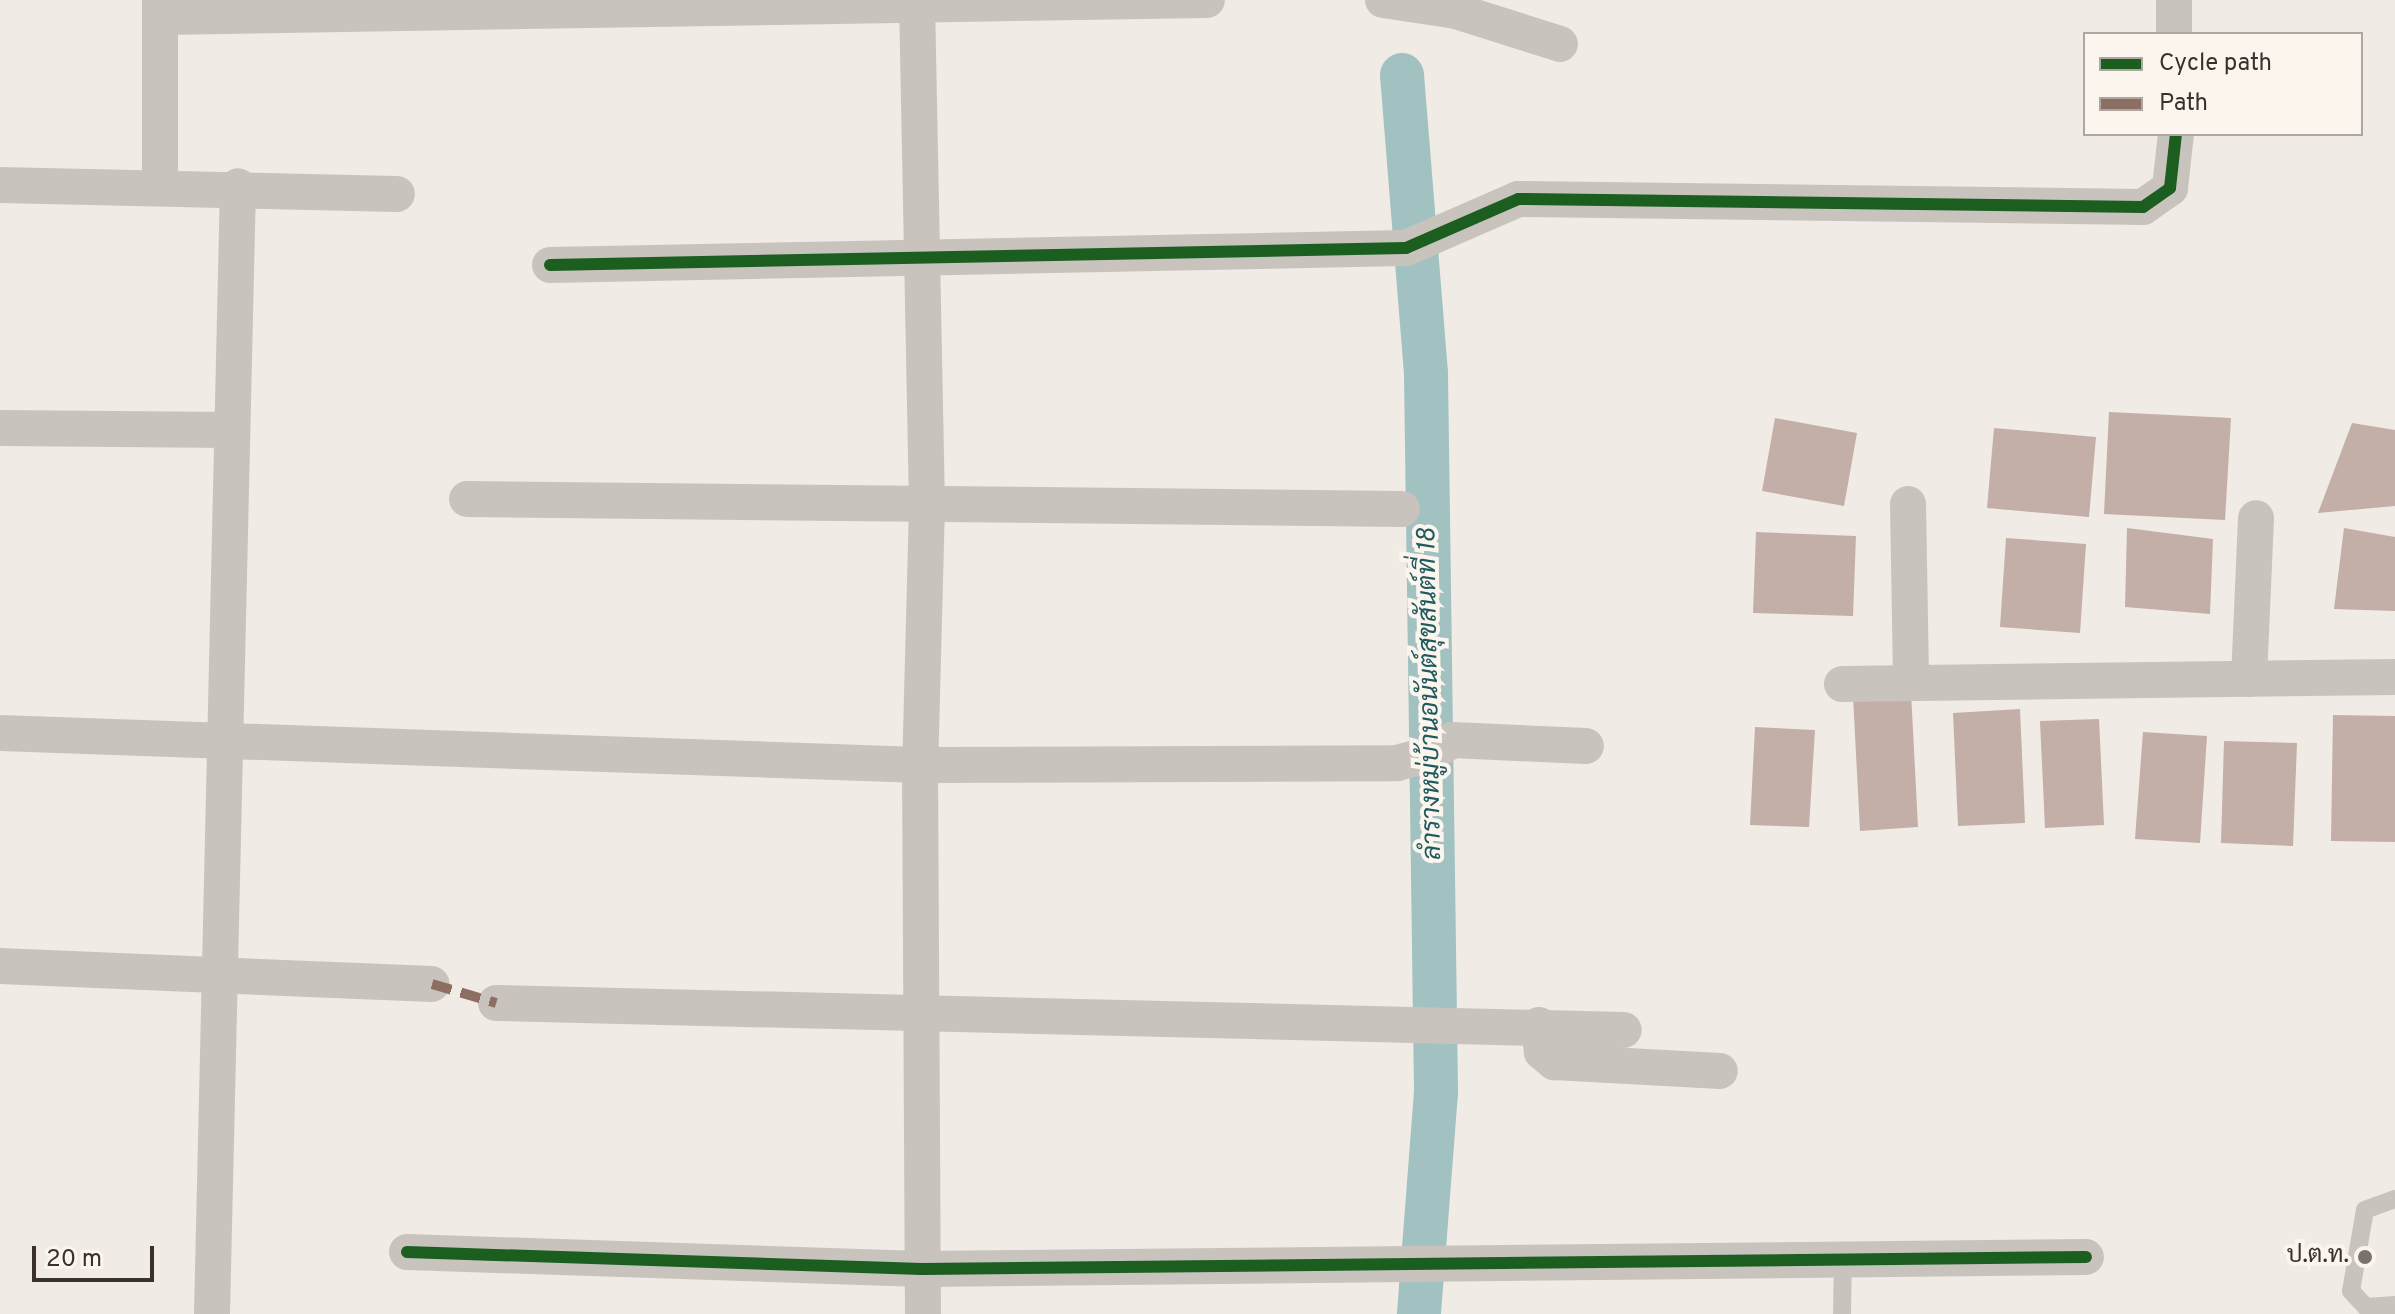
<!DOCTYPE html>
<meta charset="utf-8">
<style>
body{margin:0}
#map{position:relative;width:2395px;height:1314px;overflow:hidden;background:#f0ebe5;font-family:Overpass,Sarabun,sans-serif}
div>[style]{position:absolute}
.canal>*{height:44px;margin:-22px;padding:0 22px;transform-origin:22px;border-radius:22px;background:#a1c2c1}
.building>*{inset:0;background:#c3afa7}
.lane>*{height:18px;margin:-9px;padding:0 9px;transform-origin:9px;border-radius:9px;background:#c9c3be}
.street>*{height:36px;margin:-18px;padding:0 18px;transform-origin:18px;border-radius:18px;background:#c9c3be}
.quiet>*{height:10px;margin-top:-5px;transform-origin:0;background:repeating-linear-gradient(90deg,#8d6e63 0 20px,transparent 0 30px)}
.cycleway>*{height:12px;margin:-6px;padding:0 6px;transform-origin:6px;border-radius:6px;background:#1b5e20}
.dots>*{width:22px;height:22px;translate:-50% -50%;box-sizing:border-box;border:4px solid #fbf5ee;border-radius:50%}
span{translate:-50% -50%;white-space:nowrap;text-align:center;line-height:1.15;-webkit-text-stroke:8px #fbf5ee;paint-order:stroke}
.poi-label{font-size:24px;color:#3b302b}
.right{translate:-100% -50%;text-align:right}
.water-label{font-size:26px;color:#1f5a5e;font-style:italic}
.legend{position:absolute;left:2083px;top:32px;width:280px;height:104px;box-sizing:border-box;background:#fbf5ee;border:2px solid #aea6a0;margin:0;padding:10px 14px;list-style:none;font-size:24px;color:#3b302b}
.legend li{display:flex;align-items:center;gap:16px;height:40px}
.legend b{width:40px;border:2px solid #aea6a0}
.scale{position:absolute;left:32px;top:1246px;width:122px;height:36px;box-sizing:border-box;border:4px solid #3b302b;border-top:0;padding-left:10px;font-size:24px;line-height:28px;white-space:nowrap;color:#3b302b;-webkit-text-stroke:6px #fbf5ee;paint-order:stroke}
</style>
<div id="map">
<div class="canal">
<div style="left:1402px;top:75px;width:300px;rotate:85.4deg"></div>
<div style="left:1426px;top:374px;width:718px;rotate:89.2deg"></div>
<div style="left:1436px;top:1092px;width:223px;rotate:94.4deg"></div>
</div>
<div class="building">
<div style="clip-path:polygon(2109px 412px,2231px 418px,2225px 520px,2104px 514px)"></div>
<div style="clip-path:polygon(1775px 418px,1857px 433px,1844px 506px,1762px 491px)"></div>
<div style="clip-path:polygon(2352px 423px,2395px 430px,2395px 506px,2318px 513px)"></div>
<div style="clip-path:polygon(1994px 428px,2096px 437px,2089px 517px,1987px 508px)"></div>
<div style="clip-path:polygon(2127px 528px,2213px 539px,2210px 614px,2125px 607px)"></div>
<div style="clip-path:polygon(2344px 528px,2395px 537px,2395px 611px,2334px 609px)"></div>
<div style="clip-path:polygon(1756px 532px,1856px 536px,1853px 616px,1753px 613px)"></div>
<div style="clip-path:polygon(2006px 538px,2086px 544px,2080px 633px,2000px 627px)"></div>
<div style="clip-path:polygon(1911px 692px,1918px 827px,1860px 831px,1853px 696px)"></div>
<div style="clip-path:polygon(2020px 709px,2025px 823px,1958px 826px,1953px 713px)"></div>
<div style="clip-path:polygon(2333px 715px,2395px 716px,2395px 842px,2331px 841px)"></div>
<div style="clip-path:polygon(2099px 719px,2104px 825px,2045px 828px,2040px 721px)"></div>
<div style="clip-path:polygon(1755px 727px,1815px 730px,1809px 827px,1750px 825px)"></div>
<div style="clip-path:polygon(2143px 732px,2207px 736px,2200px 843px,2135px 839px)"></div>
<div style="clip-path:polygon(2224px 741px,2297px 743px,2293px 846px,2221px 843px)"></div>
</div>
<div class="lane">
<div style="left:2395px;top:1199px;width:32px;rotate:160deg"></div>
<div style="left:2365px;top:1210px;width:82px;rotate:99.8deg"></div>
<div style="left:2351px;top:1291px;width:22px;rotate:47deg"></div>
<div style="left:2366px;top:1307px;width:29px;rotate:-4deg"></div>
<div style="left:1842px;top:1314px;width:55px;rotate:-89deg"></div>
</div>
<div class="street">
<div style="left:160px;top:0;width:185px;rotate:90deg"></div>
<div style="left:917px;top:0;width:505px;rotate:88.87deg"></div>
<div style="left:927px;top:505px;width:260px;rotate:91.5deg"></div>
<div style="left:920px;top:765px;width:549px;rotate:89.69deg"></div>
<div style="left:1383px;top:0;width:74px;rotate:8.6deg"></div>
<div style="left:1456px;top:11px;width:109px;rotate:17.6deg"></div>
<div style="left:2174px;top:0;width:34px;rotate:90deg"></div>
<div style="left:161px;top:17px;width:1046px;rotate:-0.93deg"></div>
<div style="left:0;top:185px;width:397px;rotate:1.3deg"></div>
<div style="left:550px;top:265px;width:856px;rotate:-1.14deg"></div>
<div style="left:1406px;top:248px;width:122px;rotate:-23.6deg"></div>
<div style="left:1518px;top:199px;width:625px;rotate:0.73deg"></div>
<div style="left:2143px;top:207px;width:33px;rotate:-35deg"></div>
<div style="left:2170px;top:188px;width:54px;rotate:-83.7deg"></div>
<div style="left:0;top:428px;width:232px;rotate:0.5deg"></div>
<div style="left:467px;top:499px;width:935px;rotate:0.61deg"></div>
<div style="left:1908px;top:504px;width:179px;rotate:89deg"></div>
<div style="left:2249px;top:679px;width:161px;rotate:-87.5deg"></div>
<div style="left:1842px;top:684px;width:553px;rotate:-0.73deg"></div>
<div style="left:0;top:733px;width:921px;rotate:1.99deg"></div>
<div style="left:920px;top:765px;width:477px;rotate:-0.2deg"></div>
<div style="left:1397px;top:763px;width:34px;rotate:-15deg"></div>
<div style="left:1430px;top:754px;width:26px;rotate:-32deg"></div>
<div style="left:1452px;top:740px;width:134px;rotate:2.6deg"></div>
<div style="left:0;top:966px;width:432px;rotate:2.4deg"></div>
<div style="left:496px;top:1003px;width:1128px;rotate:1.37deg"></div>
<div style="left:1539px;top:1025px;width:27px;rotate:84deg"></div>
<div style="left:1542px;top:1052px;width:16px;rotate:40deg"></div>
<div style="left:1554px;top:1062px;width:166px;rotate:3.1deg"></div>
<div style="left:407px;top:1252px;width:515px;rotate:1.89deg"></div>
<div style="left:922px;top:1269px;width:1164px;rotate:-0.59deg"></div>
<div style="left:212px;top:1314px;width:1128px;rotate:-88.68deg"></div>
</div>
<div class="quiet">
<div style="left:432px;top:984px;width:67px;rotate:16.5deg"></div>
</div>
<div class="cycleway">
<div style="left:550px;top:265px;width:856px;rotate:-1.14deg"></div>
<div style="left:1406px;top:248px;width:122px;rotate:-23.6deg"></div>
<div style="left:1518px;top:199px;width:625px;rotate:0.73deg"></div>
<div style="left:2143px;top:207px;width:33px;rotate:-35deg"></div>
<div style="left:2170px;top:188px;width:54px;rotate:-83.7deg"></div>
<div style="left:407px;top:1252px;width:515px;rotate:1.89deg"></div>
<div style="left:922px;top:1269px;width:1164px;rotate:-0.59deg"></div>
</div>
<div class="dots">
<div style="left:2365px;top:1257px;background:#7a716c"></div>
</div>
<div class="poi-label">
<span class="right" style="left:2349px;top:1257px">ป.ต.ท.</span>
</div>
<div class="water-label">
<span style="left:1431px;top:694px;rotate:-91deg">ลำรางหมู่บ้านอนันต์สุขสันต์ที่ 18</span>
</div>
<ul class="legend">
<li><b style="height:10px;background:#1b5e20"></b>Cycle path</li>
<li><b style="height:10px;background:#8d6e63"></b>Path</li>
</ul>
<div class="scale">20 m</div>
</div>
